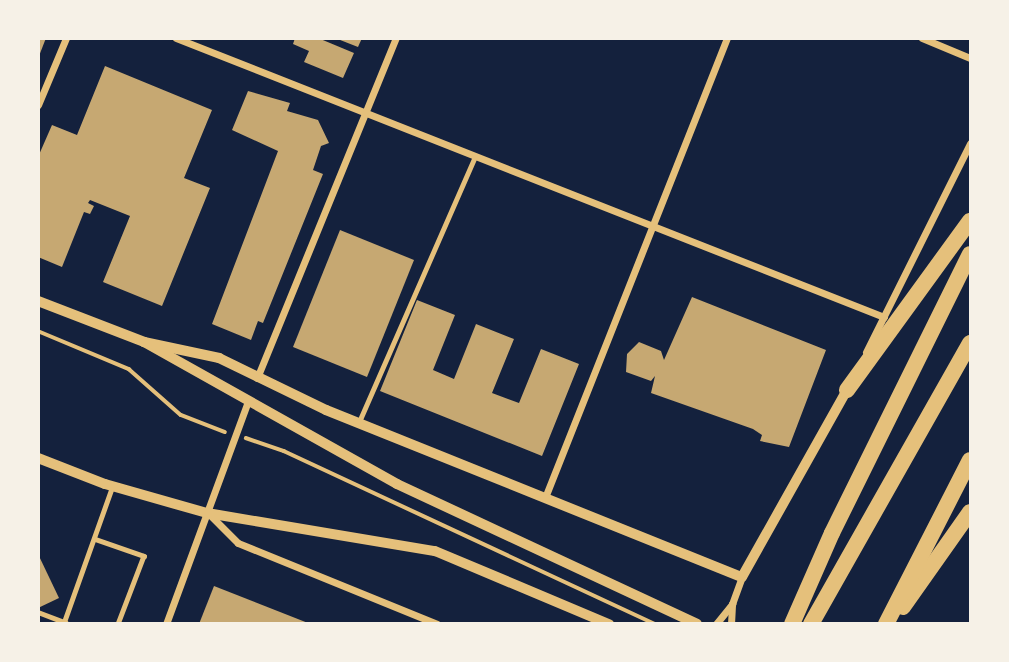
<!DOCTYPE html>
<style>
body{margin:0}
#map{position:relative;width:1009px;height:662px;overflow:hidden;background:#14213d;font-family:Overpass,sans-serif}
div>[style]{position:absolute}
.building>*{inset:0;background:#c6a872}
.path>*{height:3.5px;margin:-1.75px;padding:0 1.75px;transform-origin:1.75px;border-radius:1.75px;background:#e5c07b}
.service>*{height:4.5px;margin:-2.25px;padding:0 2.25px;transform-origin:2.25px;border-radius:2.25px;background:#e5c07b}
.minor>*{height:7px;margin:-3.5px;padding:0 3.5px;transform-origin:3.5px;border-radius:3.5px;background:#e5c07b}
.tertiary>*{height:10px;margin:-5px;padding:0 5px;transform-origin:5px;border-radius:5px;background:#e5c07b}
.motorway>*{height:16px;margin:-8px;padding:0 8px;transform-origin:8px;border-radius:8px;background:#e5c07b}
span{translate:-50% -50%;white-space:nowrap;text-align:center;line-height:1.15;-webkit-text-stroke:7px #f6f1e7;paint-order:stroke}
.frame{position:absolute;inset:0;border:40px solid #f6f1e7;pointer-events:none}
</style>
<div id="map">
<div class="building">
<div style="clip-path:polygon(38px 38px,46px 38px,39px 56px,38px 56px)"></div>
<div style="clip-path:polygon(295px 38px,318px 38px,354px 53px,343px 78px,304px 62px,309px 51px,293px 44px)"></div>
<div style="clip-path:polygon(335px 38px,362px 38px,358px 47px)"></div>
<div style="clip-path:polygon(105px 66px,212px 110px,184px 178px,210px 188px,162px 306px,103px 282px,130px 216px,90px 200px,88px 203px,94px 206px,90px 214px,84px 212px,62px 267px,38px 257px,38px 157px,52px 125px,77px 135px)"></div>
<div style="clip-path:polygon(248px 91px,290px 103px,287px 111px,318px 120px,329px 143px,321px 146px,313px 170px,323px 174px,263px 323px,258px 321px,251px 340px,212px 324px,278px 151px,232px 130px)"></div>
<div style="clip-path:polygon(340px 230px,414px 260px,367px 377px,293px 347px)"></div>
<div style="clip-path:polygon(692px 297px,826px 350px,789px 447px,760px 441px,762px 435px,753px 429px,651px 393px,655px 376px,651px 381px,626px 372px,627px 354px,639px 342px,661px 351px,664px 360px)"></div>
<div style="clip-path:polygon(417px 300px,455px 315px,433px 370px,454px 379px,476px 324px,514px 339px,492px 393px,519px 403px,541px 349px,579px 364px,542px 456px,380px 391px)"></div>
<div style="clip-path:polygon(38px 554px,59px 598px,38px 608px)"></div>
<div style="clip-path:polygon(214px 586px,308px 623px,308px 624px,199px 624px)"></div>
</div>
<div class="path">
<div style="left:38px;top:331px;width:99px;rotate:22.7deg"></div>
<div style="left:129px;top:369px;width:69px;rotate:41.5deg"></div>
<div style="left:181px;top:415px;width:47px;rotate:21.1deg"></div>
<div style="left:246px;top:438px;width:40px;rotate:18.9deg"></div>
<div style="left:284px;top:451px;width:409px;rotate:25deg"></div>
</div>
<div class="service">
<div style="left:359px;top:422px;width:290px;rotate:-66.4deg"></div>
<div style="left:95px;top:539px;width:52px;rotate:19.1deg"></div>
<div style="left:144px;top:556px;width:73px;rotate:110.9deg"></div>
<div style="left:38px;top:612px;width:30px;rotate:21deg"></div>
<div style="left:64px;top:622px;width:143px;rotate:-70.4deg"></div>
</div>
<div class="minor">
<div style="left:176px;top:38px;width:761px;rotate:21.51deg"></div>
<div style="left:922px;top:38px;width:52px;rotate:22.6deg"></div>
<div style="left:38px;top:105px;width:73px;rotate:-67.3deg"></div>
<div style="left:866px;top:352px;width:233px;rotate:-63.5deg"></div>
<div style="left:257px;top:378px;width:367px;rotate:-67.8deg"></div>
<div style="left:546px;top:495px;width:492px;rotate:-68.4deg"></div>
<div style="left:208px;top:513px;width:42px;rotate:45deg"></div>
<div style="left:238px;top:543px;width:215px;rotate:22.1deg"></div>
<div style="left:166px;top:624px;width:238px;rotate:-69.8deg"></div>
<div style="left:716px;top:624px;width:26px;rotate:-51deg"></div>
<div style="left:732px;top:604px;width:29px;rotate:-70deg"></div>
<div style="left:731px;top:624px;width:20px;rotate:-87deg"></div>
</div>
<div class="tertiary">
<div style="left:38px;top:301px;width:114px;rotate:21.1deg"></div>
<div style="left:144px;top:342px;width:290px;rotate:29.3deg"></div>
<div style="left:397px;top:484px;width:331px;rotate:25deg"></div>
<div style="left:144px;top:342px;width:77px;rotate:12deg"></div>
<div style="left:219px;top:358px;width:119px;rotate:25.9deg"></div>
<div style="left:326px;top:410px;width:448px;rotate:21.9deg"></div>
<div style="left:742px;top:577px;width:214px;rotate:-60.7deg"></div>
<div style="left:38px;top:458px;width:72px;rotate:21.2deg"></div>
<div style="left:105px;top:484px;width:106px;rotate:15.9deg"></div>
<div style="left:207px;top:513px;width:231px;rotate:9.5deg"></div>
<div style="left:435px;top:551px;width:189px;rotate:22.8deg"></div>
</div>
<div class="motorway">
<div style="left:847px;top:390px;width:209px;rotate:-54deg"></div>
<div style="left:903px;top:607px;width:116px;rotate:-54.8deg"></div>
<div style="left:792px;top:624px;width:99px;rotate:-66.3deg"></div>
<div style="left:832px;top:533px;width:311px;rotate:-63.7deg"></div>
<div style="left:811px;top:624px;width:323px;rotate:-60.5deg"></div>
<div style="left:886px;top:624px;width:184px;rotate:-62.9deg"></div>
</div>
<div class="frame"></div>
</div>
